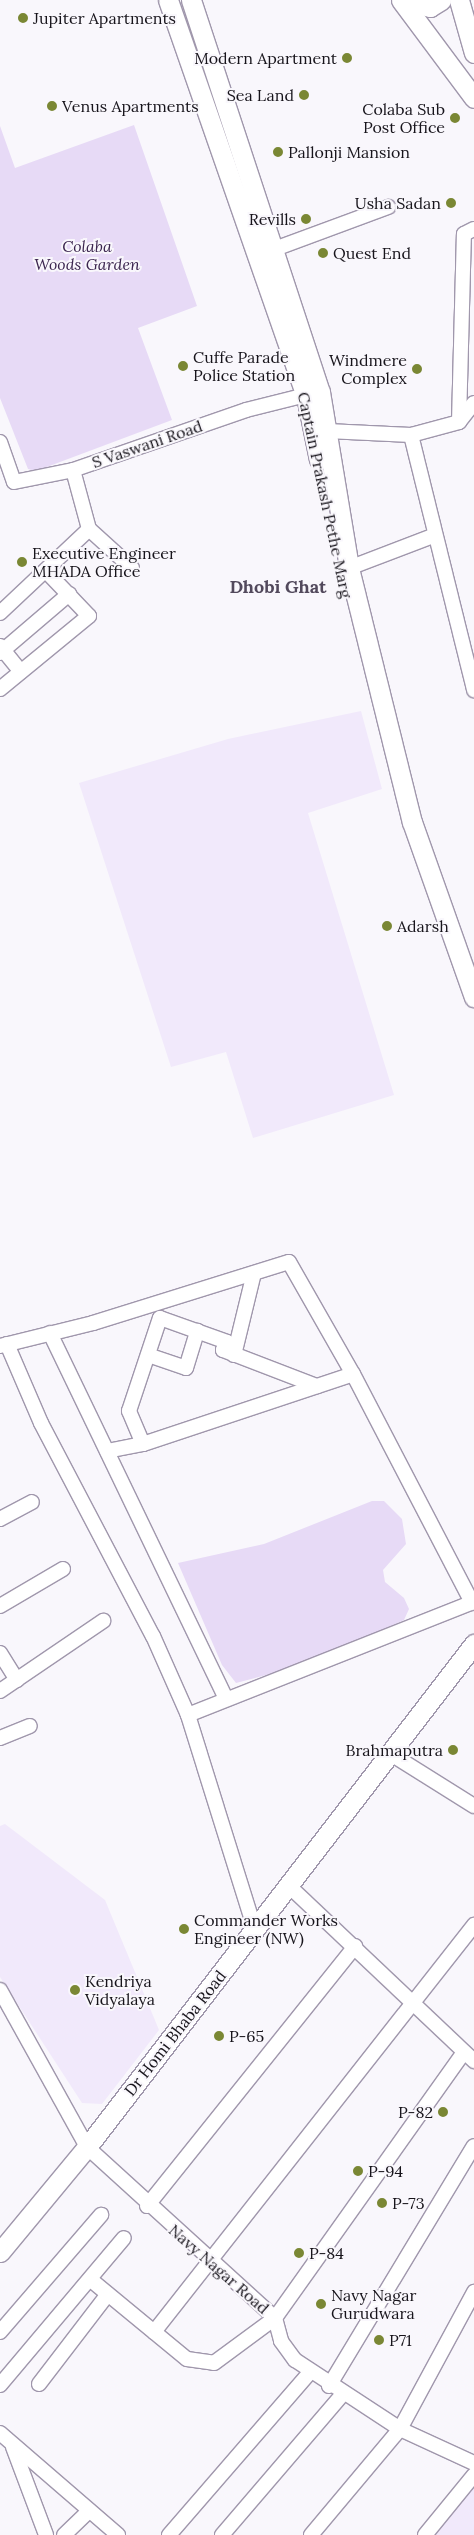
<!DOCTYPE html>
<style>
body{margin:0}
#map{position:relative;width:474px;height:2535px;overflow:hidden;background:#f9f7fc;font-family:Lora,serif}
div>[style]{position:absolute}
.built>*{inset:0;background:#f1e9fb}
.green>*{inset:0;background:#e7daf6}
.roads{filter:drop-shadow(1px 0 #a097ac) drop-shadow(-1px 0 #a097ac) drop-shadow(0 1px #a097ac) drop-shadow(0 -1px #a097ac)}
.street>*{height:14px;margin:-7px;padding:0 7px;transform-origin:7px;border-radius:7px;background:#fff}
.secondary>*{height:19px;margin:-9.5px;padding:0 9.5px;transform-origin:9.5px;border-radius:9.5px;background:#fff}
.dots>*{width:14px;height:14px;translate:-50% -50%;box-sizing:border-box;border:2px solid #f9f7fc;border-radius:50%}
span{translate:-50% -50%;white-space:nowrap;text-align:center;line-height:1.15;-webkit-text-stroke:4px #f9f7fc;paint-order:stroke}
.poi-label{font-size:16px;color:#17141b}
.left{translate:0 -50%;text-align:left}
.right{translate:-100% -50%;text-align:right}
.park-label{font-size:16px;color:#3b254f;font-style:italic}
.street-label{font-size:16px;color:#17141b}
.neighbourhood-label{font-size:18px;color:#52495c;font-weight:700}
</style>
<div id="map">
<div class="built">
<div style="clip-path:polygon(361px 711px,382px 789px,308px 813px,394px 1095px,253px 1138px,226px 1052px,171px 1067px,79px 783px,228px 739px)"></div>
<div style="clip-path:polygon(5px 1824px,105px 1900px,159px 2030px,102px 2104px,82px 2103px,0 1977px,0 1826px)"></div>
<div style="clip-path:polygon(474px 2481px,474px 2535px,432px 2535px)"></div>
</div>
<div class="green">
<div style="clip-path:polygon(134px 125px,197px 306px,138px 328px,172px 420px,36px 471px,28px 469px,0 398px,0 126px,15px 168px)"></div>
<div style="clip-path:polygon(372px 1501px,384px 1501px,402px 1519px,406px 1544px,383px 1570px,385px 1582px,404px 1598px,409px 1609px,404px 1620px,307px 1664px,236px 1683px,222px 1665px,178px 1563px,264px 1544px)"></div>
</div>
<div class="roads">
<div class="street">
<div style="left:272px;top:250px;width:124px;rotate:-20.3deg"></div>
<div style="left:459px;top:422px;width:188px;rotate:-88.5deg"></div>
<div style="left:464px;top:234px;width:11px;rotate:-27deg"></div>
<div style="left:327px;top:431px;width:84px;rotate:2.7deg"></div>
<div style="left:411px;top:435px;width:50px;rotate:-15.2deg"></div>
<div style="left:459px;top:422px;width:24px;rotate:-52deg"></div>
<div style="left:411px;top:435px;width:263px;rotate:76.1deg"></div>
<div style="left:0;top:442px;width:42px;rotate:70.7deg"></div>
<div style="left:14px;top:482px;width:60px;rotate:-11.5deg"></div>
<div style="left:73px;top:470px;width:183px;rotate:-19.1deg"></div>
<div style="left:246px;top:410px;width:70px;rotate:-14deg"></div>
<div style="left:89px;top:529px;width:58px;rotate:42.2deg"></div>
<div style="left:349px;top:568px;width:90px;rotate:-20.9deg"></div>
<div style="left:0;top:613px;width:122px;rotate:-43.3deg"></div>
<div style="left:89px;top:529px;width:61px;rotate:-105.2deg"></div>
<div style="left:0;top:646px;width:33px;rotate:51deg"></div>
<div style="left:0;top:653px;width:91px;rotate:-40.5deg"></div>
<div style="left:0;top:689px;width:115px;rotate:-39.4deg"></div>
<div style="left:89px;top:616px;width:61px;rotate:-133.7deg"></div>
<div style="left:50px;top:1333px;width:406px;rotate:64.3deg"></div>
<div style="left:7px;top:1344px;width:86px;rotate:66.7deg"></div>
<div style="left:41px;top:1423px;width:241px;rotate:62.3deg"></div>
<div style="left:153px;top:1636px;width:86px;rotate:66.1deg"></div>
<div style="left:188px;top:1715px;width:225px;rotate:72.7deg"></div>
<div style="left:0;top:1346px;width:96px;rotate:-13.9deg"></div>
<div style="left:93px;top:1323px;width:205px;rotate:-17.3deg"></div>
<div style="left:289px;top:1262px;width:129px;rotate:60.3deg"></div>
<div style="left:148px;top:1355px;width:40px;rotate:18.9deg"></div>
<div style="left:186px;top:1368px;width:39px;rotate:-73deg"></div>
<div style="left:234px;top:1355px;width:84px;rotate:-76.3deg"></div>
<div style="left:143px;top:1444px;width:36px;rotate:-113deg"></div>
<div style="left:129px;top:1411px;width:98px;rotate:-71.6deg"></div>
<div style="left:160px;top:1318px;width:71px;rotate:19.7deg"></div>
<div style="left:227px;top:1342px;width:9px;rotate:117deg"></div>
<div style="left:223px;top:1350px;width:101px;rotate:21deg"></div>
<div style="left:107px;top:1451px;width:37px;rotate:-11deg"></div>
<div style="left:143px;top:1444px;width:221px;rotate:-18.4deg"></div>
<div style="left:353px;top:1374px;width:258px;rotate:62.5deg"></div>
<div style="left:0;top:1519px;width:36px;rotate:-28deg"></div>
<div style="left:0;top:1606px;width:73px;rotate:-30.4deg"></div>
<div style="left:0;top:1653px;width:32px;rotate:58deg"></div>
<div style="left:0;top:1691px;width:125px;rotate:-34.2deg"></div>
<div style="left:188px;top:1715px;width:308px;rotate:-21.6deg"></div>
<div style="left:0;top:1738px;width:32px;rotate:-22deg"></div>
<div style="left:391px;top:1754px;width:98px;rotate:32.1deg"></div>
<div style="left:289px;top:1886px;width:255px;rotate:43.4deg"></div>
<div style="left:0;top:1990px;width:179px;rotate:61deg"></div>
<div style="left:87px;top:2147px;width:254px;rotate:42.3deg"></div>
<div style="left:275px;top:2318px;width:24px;rotate:75deg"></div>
<div style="left:281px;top:2341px;width:24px;rotate:54deg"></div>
<div style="left:295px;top:2360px;width:126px;rotate:33.3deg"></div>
<div style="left:400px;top:2429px;width:81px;rotate:24.7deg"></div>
<div style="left:147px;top:2206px;width:333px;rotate:-51.3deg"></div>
<div style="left:91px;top:2280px;width:124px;rotate:39.5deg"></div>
<div style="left:187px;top:2359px;width:27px;rotate:8deg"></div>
<div style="left:214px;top:2363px;width:76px;rotate:-36.4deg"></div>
<div style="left:275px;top:2318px;width:326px;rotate:-54.6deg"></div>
<div style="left:0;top:2332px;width:155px;rotate:-49.2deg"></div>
<div style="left:154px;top:2332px;width:518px;rotate:-51.82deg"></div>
<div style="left:39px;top:2384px;width:113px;rotate:-52.5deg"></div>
<div style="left:0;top:2385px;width:192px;rotate:-49.9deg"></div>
<div style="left:329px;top:2386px;width:280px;rotate:-58.9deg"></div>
<div style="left:0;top:2433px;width:156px;rotate:40.8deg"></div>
<div style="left:13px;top:2447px;width:94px;rotate:69.4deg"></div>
<div style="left:64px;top:2535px;width:35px;rotate:-44deg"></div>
<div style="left:169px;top:2535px;width:216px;rotate:-49.1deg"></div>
<div style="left:222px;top:2535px;width:184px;rotate:-49.4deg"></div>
<div style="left:311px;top:2535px;width:138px;rotate:-50deg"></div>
<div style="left:400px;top:2429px;width:156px;rotate:-61.6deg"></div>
<div style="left:425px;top:2535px;width:77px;rotate:-50.8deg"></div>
</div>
<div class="secondary">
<div style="left:168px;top:0;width:419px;rotate:70.8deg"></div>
<div style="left:306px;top:396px;width:65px;rotate:78.5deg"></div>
<div style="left:191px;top:0;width:413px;rotate:71.8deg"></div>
<div style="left:320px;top:392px;width:178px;rotate:80.6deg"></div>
<div style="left:349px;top:568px;width:262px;rotate:76.1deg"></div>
<div style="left:412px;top:822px;width:186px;rotate:70.5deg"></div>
<div style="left:401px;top:0;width:122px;rotate:53.3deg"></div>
<div style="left:402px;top:0;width:29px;rotate:14deg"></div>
<div style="left:430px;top:7px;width:13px;rotate:-32deg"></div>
<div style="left:459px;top:0;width:55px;rotate:74.2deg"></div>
<div style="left:0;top:2252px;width:136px;rotate:-50.4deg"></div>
<div style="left:87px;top:2147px;width:635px;rotate:-52.43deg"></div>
</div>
</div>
<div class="dots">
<div style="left:23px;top:18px;background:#7a8734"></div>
<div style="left:347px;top:58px;background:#7a8734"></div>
<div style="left:304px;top:95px;background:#7a8734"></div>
<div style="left:52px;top:106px;background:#7a8734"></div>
<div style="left:455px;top:118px;background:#7a8734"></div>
<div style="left:278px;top:152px;background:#7a8734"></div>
<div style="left:451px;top:203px;background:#7a8734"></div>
<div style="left:306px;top:219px;background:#7a8734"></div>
<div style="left:323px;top:253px;background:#7a8734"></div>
<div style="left:183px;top:366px;background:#7a8734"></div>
<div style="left:417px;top:369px;background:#7a8734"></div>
<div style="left:22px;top:562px;background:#7a8734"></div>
<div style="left:387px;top:926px;background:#7a8734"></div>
<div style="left:453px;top:1750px;background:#7a8734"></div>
<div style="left:184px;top:1929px;background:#7a8734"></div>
<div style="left:75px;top:1990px;background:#7a8734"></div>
<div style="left:219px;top:2036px;background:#7a8734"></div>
<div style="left:443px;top:2112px;background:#7a8734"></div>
<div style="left:358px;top:2171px;background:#7a8734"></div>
<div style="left:382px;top:2203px;background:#7a8734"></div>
<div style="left:299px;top:2253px;background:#7a8734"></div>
<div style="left:321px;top:2304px;background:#7a8734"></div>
<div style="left:379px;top:2340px;background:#7a8734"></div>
</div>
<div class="poi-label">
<span class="left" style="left:33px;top:18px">Jupiter Apartments</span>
<span class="right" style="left:337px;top:58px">Modern Apartment</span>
<span class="right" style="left:294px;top:95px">Sea Land</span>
<span class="left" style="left:62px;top:106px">Venus Apartments</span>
<span class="right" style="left:445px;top:118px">Colaba Sub<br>Post Office</span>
<span class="left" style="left:288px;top:152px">Pallonji Mansion</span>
<span class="right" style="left:441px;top:203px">Usha Sadan</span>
<span class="right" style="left:296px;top:219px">Revills</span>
<span class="left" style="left:333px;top:253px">Quest End</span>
<span class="left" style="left:193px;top:366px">Cuffe Parade<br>Police Station</span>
<span class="right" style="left:407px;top:369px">Windmere<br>Complex</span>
<span class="left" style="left:32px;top:562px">Executive Engineer<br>MHADA Office</span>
<span class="left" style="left:397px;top:926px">Adarsh</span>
<span class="right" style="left:443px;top:1750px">Brahmaputra</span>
<span class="left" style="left:194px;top:1929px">Commander Works<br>Engineer (NW)</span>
<span class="left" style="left:85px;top:1990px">Kendriya<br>Vidyalaya</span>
<span class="left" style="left:229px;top:2036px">P-65</span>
<span class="right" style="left:433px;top:2112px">P-82</span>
<span class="left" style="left:368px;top:2171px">P-94</span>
<span class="left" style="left:392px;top:2203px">P-73</span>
<span class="left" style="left:309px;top:2253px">P-84</span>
<span class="left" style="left:331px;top:2304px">Navy Nagar<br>Gurudwara</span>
<span class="left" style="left:389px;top:2340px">P71</span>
</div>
<div class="park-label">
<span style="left:87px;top:255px">Colaba<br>Woods Garden</span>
</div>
<div class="street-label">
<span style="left:147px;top:444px;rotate:-19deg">S Vaswani Road</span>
<span style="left:325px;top:495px;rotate:78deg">Captain Prakash Pethe Marg</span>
<span style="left:175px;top:2033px;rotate:-52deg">Dr Homi Bhaba Road</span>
<span style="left:219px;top:2269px;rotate:41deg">Navy Nagar Road</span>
</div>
<div class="neighbourhood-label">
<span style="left:278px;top:587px">Dhobi Ghat</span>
</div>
</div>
